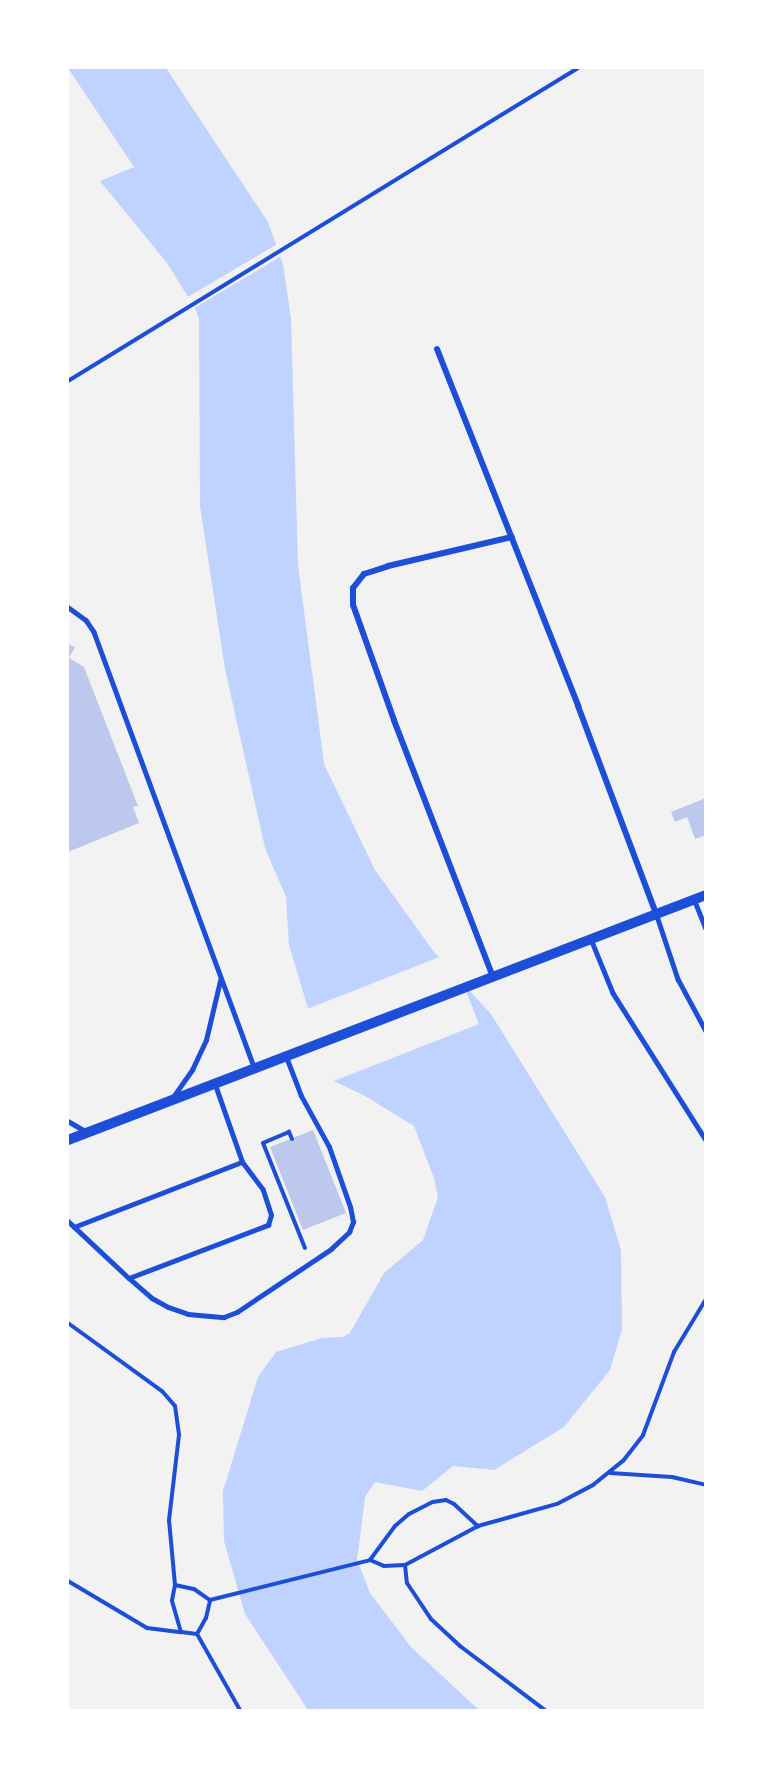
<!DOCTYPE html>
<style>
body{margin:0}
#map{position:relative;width:773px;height:1778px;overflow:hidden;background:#f2f2f2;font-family:Montserrat,sans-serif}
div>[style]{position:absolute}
.water>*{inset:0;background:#bfd3fe}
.pier>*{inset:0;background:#f2f2f2}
.building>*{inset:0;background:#bdc9ec}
.path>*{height:4px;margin:-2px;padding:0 2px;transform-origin:2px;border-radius:2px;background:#1d4ed8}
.service>*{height:4.5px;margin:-2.25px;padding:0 2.25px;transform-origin:2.25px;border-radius:2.25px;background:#1d4ed8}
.minor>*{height:6px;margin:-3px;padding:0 3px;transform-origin:3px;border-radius:3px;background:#1d4ed8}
.tertiary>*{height:10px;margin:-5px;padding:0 5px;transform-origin:5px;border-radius:5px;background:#1d4ed8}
span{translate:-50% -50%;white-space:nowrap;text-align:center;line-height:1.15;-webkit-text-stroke:6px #fff;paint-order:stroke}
.frame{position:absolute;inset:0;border:69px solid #fff;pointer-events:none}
</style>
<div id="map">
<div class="water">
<div style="clip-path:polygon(68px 68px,166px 68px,268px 222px,283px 264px,291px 319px,298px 565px,324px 764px,375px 870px,434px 952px,491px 1014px,605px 1197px,621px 1250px,622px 1330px,610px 1370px,564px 1427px,494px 1470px,453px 1466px,422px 1491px,375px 1482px,365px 1497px,357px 1560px,370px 1593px,411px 1647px,479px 1710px,308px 1710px,245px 1614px,224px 1541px,223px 1491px,258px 1377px,276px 1352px,322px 1338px,343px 1337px,350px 1333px,384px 1273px,423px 1240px,438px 1197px,434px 1178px,414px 1126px,365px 1096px,334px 1081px,307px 1005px,289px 945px,286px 897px,265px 848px,225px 669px,200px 506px,199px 319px,195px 308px,167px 263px,100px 181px,134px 167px)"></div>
</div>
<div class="pier">
<div style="clip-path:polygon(279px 243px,283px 255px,193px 309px,186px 298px)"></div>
<div style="clip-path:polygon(442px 956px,460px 976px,479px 1024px,334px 1081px,307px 1009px)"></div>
</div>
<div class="building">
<div style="clip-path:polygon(68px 644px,75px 647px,69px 658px,84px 667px,138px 806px,133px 807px,139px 823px,68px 852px)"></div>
<div style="clip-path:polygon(706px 798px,706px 835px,695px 839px,687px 817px,675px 822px,671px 812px)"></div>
<div style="clip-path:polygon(313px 1130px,346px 1213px,303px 1230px,270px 1147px)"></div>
</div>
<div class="path">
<div style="left:68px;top:381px;width:598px;rotate:-31.54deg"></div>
<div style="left:292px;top:1139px;width:8px;rotate:-113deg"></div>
<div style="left:289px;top:1132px;width:28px;rotate:157deg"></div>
<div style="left:263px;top:1143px;width:113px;rotate:68.2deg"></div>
<div style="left:68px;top:1323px;width:116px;rotate:35.9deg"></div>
<div style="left:162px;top:1391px;width:20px;rotate:49deg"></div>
<div style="left:175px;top:1406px;width:29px;rotate:82deg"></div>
<div style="left:179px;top:1435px;width:86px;rotate:96.7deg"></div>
<div style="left:169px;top:1520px;width:65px;rotate:84.7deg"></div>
<div style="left:175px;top:1585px;width:16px;rotate:101deg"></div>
<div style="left:172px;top:1601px;width:32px;rotate:74deg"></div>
<div style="left:181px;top:1632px;width:16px;rotate:7deg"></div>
<div style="left:197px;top:1634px;width:87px;rotate:60.5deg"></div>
<div style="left:610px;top:1473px;width:62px;rotate:3.7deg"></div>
<div style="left:672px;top:1477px;width:35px;rotate:13deg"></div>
<div style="left:370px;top:1560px;width:42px;rotate:-53.7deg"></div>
<div style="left:395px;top:1526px;width:18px;rotate:-41deg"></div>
<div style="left:409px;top:1514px;width:27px;rotate:-27deg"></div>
<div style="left:433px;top:1502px;width:13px;rotate:-9deg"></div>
<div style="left:446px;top:1500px;width:9px;rotate:27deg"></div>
<div style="left:454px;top:1504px;width:33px;rotate:43deg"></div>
<div style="left:405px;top:1565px;width:18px;rotate:84deg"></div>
<div style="left:407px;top:1583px;width:43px;rotate:56.3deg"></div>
<div style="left:431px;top:1619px;width:40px;rotate:43deg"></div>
<div style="left:460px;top:1646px;width:106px;rotate:37deg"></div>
<div style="left:68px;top:1581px;width:92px;rotate:30.7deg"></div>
<div style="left:147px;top:1628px;width:34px;rotate:7deg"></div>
<div style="left:175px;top:1585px;width:19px;rotate:12deg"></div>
<div style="left:194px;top:1589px;width:19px;rotate:35deg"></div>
<div style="left:210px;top:1600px;width:165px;rotate:-14deg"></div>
<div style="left:370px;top:1560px;width:15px;rotate:23deg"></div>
<div style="left:384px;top:1566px;width:21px;rotate:-3deg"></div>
<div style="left:405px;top:1565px;width:83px;rotate:-28.1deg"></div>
<div style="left:478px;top:1526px;width:82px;rotate:-15.6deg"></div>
<div style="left:557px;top:1504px;width:41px;rotate:-27.8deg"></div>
<div style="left:593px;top:1485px;width:38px;rotate:-39deg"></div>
<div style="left:623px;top:1461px;width:33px;rotate:-52deg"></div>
<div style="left:643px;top:1435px;width:89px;rotate:-69.5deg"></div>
<div style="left:674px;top:1352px;width:62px;rotate:-58.9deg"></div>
<div style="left:197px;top:1634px;width:18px;rotate:-61deg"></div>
<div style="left:206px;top:1618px;width:18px;rotate:-77deg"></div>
</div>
<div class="service">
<div style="left:68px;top:607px;width:22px;rotate:36deg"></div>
<div style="left:86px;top:620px;width:14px;rotate:56deg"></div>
<div style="left:94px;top:632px;width:463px;rotate:69.8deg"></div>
<div style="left:694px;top:899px;width:32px;rotate:68deg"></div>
<div style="left:656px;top:913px;width:70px;rotate:71.6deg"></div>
<div style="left:678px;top:979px;width:59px;rotate:61.7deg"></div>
<div style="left:591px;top:939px;width:58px;rotate:67.8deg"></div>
<div style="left:613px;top:993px;width:174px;rotate:57.7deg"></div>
<div style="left:173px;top:1097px;width:33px;rotate:-55deg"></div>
<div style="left:192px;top:1070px;width:33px;rotate:-65deg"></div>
<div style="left:206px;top:1040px;width:61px;rotate:-76.7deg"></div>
<div style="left:68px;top:1121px;width:20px;rotate:30deg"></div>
<div style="left:68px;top:1221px;width:83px;rotate:43.1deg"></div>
<div style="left:129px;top:1278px;width:149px;rotate:-20.9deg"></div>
<div style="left:268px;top:1225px;width:10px;rotate:-73deg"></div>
<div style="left:271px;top:1215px;width:26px;rotate:-108deg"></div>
<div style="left:263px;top:1190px;width:35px;rotate:-127deg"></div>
<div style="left:242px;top:1162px;width:82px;rotate:-109.3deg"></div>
<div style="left:74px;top:1227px;width:180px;rotate:-21.2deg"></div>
<div style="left:129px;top:1278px;width:30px;rotate:41deg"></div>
<div style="left:152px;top:1298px;width:18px;rotate:29deg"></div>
<div style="left:168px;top:1307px;width:21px;rotate:19deg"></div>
<div style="left:188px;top:1314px;width:36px;rotate:5deg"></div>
<div style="left:224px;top:1317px;width:14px;rotate:-21deg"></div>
<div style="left:237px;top:1312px;width:113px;rotate:-33.8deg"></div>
<div style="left:331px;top:1249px;width:25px;rotate:-43deg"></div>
<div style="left:349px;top:1232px;width:11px;rotate:-68deg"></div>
<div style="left:353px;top:1222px;width:15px;rotate:-101deg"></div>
<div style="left:350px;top:1207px;width:64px;rotate:-109.3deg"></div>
<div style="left:329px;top:1147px;width:58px;rotate:-118.8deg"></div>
<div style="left:301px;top:1096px;width:42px;rotate:-111deg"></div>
</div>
<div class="minor">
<div style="left:437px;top:349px;width:384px;rotate:68.4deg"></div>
<div style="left:578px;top:706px;width:221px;rotate:69.4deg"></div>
<div style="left:493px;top:977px;width:275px;rotate:-111.1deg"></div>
<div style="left:394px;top:720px;width:122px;rotate:-109.6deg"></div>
<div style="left:353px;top:605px;width:17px;rotate:-90deg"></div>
<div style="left:353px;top:588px;width:18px;rotate:-52deg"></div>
<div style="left:364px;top:574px;width:25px;rotate:-18deg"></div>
<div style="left:388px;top:566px;width:127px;rotate:-13.2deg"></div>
</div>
<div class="tertiary">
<div style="left:68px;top:1140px;width:683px;rotate:-21.01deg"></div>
</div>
<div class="frame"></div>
</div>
